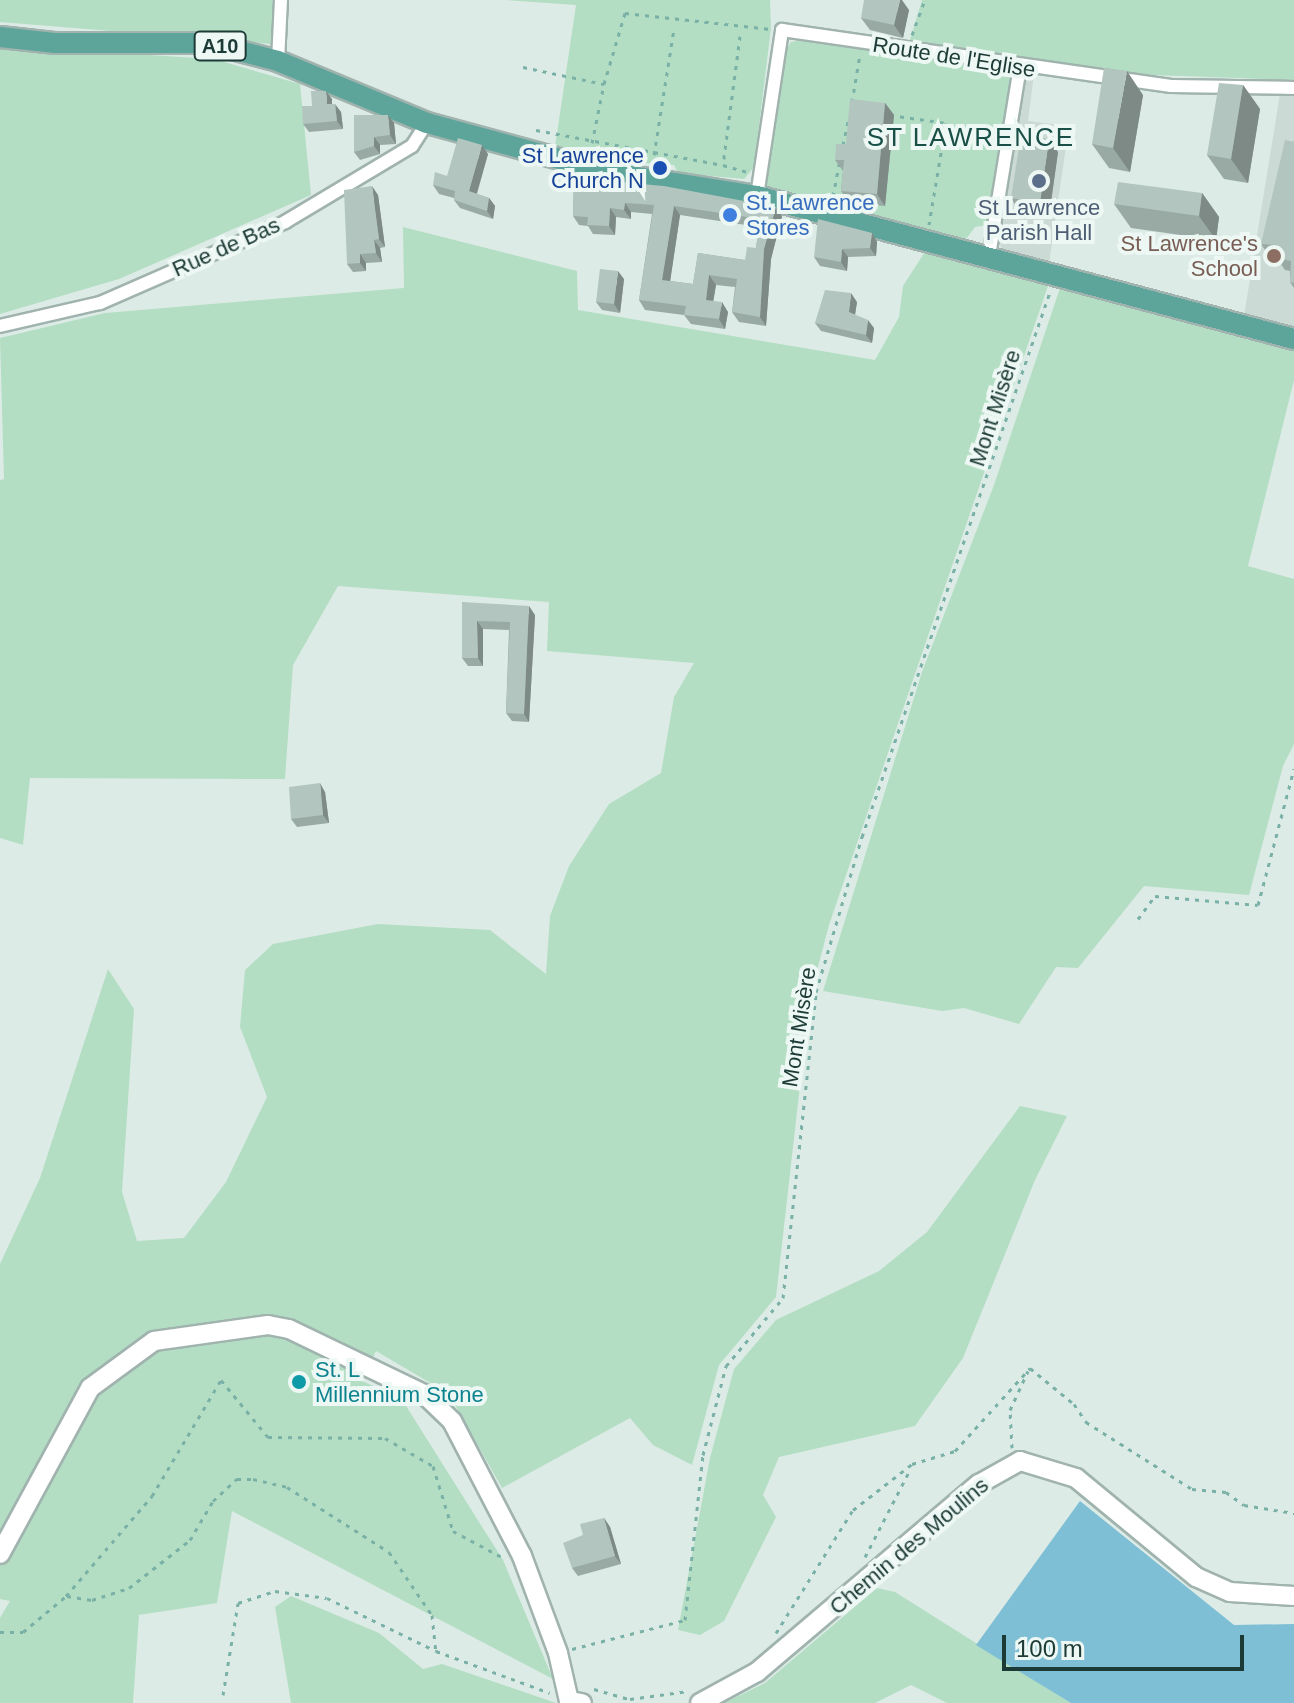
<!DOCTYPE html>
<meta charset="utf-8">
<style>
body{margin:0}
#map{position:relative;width:1294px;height:1703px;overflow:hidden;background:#ddebe6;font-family:Arial,sans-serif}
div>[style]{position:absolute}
.built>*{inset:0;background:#cbdad5}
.green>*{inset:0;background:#b3dec3}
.water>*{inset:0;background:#7ebfd6}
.path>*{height:3px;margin-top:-1.5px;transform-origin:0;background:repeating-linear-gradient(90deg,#7ab1a6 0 4px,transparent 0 10px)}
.roads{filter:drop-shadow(2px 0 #a0b3ae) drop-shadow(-2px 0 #a0b3ae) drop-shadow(0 2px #a0b3ae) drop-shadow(0 -2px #a0b3ae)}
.street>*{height:12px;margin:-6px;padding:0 6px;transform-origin:6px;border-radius:6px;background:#fff}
.secondary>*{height:18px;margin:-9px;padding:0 9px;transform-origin:9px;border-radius:9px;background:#fff}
.primary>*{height:20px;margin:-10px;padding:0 10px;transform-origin:10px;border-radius:10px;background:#5da59a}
.wall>*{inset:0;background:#99a9a4}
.shaded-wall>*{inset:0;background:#7d8a86}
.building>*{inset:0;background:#b2c5bf}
.dots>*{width:22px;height:22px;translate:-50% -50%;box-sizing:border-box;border:4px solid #edf7f3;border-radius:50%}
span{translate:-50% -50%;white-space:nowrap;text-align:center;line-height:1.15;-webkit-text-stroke:8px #edf7f3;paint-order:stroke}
.shield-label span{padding:2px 6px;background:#edf7f3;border:2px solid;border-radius:6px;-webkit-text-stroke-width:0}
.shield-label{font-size:20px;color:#1d3b36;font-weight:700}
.street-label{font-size:22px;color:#1d3b36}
.transit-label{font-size:22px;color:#164399}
.right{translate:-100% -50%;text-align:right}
.shop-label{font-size:22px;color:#366cbe}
.left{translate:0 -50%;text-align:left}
.service-label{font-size:22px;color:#4e5e75}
.education-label{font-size:22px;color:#785e54}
.culture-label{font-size:22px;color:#0d838f}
.quarter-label{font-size:26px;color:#184f47;letter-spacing:2px}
.scale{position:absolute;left:1002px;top:1635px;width:242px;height:36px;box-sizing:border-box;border:4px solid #1d3b36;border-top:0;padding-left:10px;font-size:24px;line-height:28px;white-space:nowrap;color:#1d3b36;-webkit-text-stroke:6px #edf7f3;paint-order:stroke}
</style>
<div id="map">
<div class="built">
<div style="clip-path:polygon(1024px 74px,1034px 74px,1028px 121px,1069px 126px,1049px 263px,1005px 252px,997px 241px)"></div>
<div style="clip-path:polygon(1280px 94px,1294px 94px,1294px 330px,1244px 316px)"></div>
</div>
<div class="green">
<div style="clip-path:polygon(0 0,274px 0,271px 44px,0 22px)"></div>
<div style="clip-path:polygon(505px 0,770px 0,771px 28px,754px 167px,744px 179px,678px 173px,674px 165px,612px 161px,555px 147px,576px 5px)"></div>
<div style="clip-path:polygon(922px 0,1294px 0,1294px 80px,1152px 75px,909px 43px)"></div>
<div style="clip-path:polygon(808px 39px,1006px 69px,1012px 74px,988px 225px,975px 227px,966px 239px,766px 190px,783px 54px,791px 42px)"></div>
<div style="clip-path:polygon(0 46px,214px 59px,300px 84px,311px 195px,119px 279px,0 314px)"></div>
<div style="clip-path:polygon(403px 227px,577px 271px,578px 310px,875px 360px,899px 317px,903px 286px,926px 250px,1049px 283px,829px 925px,810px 997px,776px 1297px,719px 1365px,692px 1465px,653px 1445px,630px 1418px,502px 1488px,449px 1394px,376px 1351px,362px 1381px,401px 1398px,503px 1560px,553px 1679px,232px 1511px,217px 1603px,139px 1615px,133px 1703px,0 1703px,0 1618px,10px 1601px,0 1599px,0 1264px,40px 1178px,108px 969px,134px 1009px,122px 1192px,137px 1241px,184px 1238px,226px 1182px,267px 1097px,240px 1027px,245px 970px,273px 944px,378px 924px,490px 930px,546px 974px,550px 916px,569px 866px,609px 804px,661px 773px,674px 697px,694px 663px,547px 651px,549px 602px,338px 586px,293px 665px,285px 779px,30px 778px,23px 845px,0 838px,0 480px,4px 479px,0 338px,105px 313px,404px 288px)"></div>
<div style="clip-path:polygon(1060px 288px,1294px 349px,1294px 380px,1248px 566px,1294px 579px,1294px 744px,1283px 766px,1249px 895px,1144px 886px,1078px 968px,1056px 967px,1019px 1024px,964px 1008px,942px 1011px,823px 991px,922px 672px,994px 485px)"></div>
<div style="clip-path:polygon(1020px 1106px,1067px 1116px,1035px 1180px,963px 1358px,915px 1426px,779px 1457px,763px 1495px,776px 1517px,724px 1621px,700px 1635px,678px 1630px,710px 1458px,734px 1369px,776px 1320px,879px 1271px,927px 1232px)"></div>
<div style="clip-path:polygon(877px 1588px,895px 1592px,1071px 1703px,947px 1703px,911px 1685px,875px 1703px,724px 1703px,765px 1683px)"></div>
<div style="clip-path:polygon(291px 1596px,379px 1633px,423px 1669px,442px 1664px,556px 1703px,291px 1703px,275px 1607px)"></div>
</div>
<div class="water">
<div style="clip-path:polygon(1080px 1501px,1234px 1625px,1294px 1624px,1294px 1703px,1071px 1703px,976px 1645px)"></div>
</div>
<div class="path">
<div style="left:912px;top:35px;width:37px;rotate:-70deg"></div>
<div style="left:740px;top:36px;width:130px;rotate:97.5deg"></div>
<div style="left:723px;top:165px;width:25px;rotate:16deg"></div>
<div style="left:523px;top:67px;width:83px;rotate:11.9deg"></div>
<div style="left:604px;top:84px;width:74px;rotate:-73.5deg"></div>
<div style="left:625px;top:13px;width:146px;rotate:6.3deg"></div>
<div style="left:852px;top:102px;width:49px;rotate:-80.5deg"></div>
<div style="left:890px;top:115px;width:57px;rotate:8.1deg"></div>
<div style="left:946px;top:123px;width:103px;rotate:99.5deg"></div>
<div style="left:536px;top:130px;width:190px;rotate:10.6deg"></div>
<div style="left:592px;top:143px;width:60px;rotate:-78.5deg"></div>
<div style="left:843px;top:145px;width:25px;rotate:-78deg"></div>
<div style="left:654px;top:155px;width:128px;rotate:-81deg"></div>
<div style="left:833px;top:196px;width:33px;rotate:-79deg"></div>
<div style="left:1138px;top:919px;width:29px;rotate:-54deg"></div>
<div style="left:1155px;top:896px;width:103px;rotate:5deg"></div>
<div style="left:1258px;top:905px;width:141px;rotate:-75.2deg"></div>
<div style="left:1012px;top:1448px;width:38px;rotate:-93deg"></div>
<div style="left:1010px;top:1410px;width:43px;rotate:-65.2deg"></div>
<div style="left:865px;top:1557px;width:100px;rotate:-62.7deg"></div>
<div style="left:67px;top:1596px;width:25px;rotate:9deg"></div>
<div style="left:92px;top:1600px;width:39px;rotate:-18deg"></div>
<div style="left:129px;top:1588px;width:78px;rotate:-38.2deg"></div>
<div style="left:190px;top:1540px;width:45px;rotate:-59.5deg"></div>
<div style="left:213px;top:1501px;width:33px;rotate:-43deg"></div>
<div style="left:237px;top:1479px;width:16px"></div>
<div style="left:253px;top:1479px;width:35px;rotate:13deg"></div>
<div style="left:287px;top:1487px;width:121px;rotate:32.5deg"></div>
<div style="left:389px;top:1552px;width:76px;rotate:55.7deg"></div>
<div style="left:432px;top:1615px;width:36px;rotate:84deg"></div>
<div style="left:0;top:1632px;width:23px"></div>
<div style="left:23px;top:1632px;width:56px;rotate:-39.9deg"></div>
<div style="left:66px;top:1596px;width:132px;rotate:-49.3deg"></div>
<div style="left:152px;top:1496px;width:135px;rotate:-59.3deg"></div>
<div style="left:221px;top:1380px;width:74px;rotate:50.5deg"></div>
<div style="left:268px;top:1437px;width:117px;rotate:0.5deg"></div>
<div style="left:385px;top:1438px;width:56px;rotate:30.3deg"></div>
<div style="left:433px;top:1466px;width:68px;rotate:72.9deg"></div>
<div style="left:453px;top:1531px;width:55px;rotate:28deg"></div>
<div style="left:776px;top:1633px;width:145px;rotate:-58deg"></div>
<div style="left:853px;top:1510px;width:75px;rotate:-37.9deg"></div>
<div style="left:912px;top:1464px;width:45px;rotate:-16.8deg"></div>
<div style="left:955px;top:1451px;width:112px;rotate:-47.9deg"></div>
<div style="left:1030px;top:1368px;width:57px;rotate:39.3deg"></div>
<div style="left:1074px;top:1404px;width:22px;rotate:56deg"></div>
<div style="left:1086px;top:1422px;width:125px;rotate:32.3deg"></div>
<div style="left:1192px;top:1489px;width:34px;rotate:5deg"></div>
<div style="left:1226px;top:1492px;width:22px;rotate:36deg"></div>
<div style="left:1244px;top:1505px;width:51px;rotate:9.1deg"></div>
<div style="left:572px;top:1649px;width:117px;rotate:-14.4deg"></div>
<div style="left:685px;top:1620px;width:166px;rotate:-83.8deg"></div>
<div style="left:703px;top:1455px;width:92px;rotate:-75.5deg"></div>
<div style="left:726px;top:1366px;width:89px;rotate:-50deg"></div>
<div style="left:783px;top:1298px;width:308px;rotate:-83.8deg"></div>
<div style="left:816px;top:992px;width:162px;rotate:-73.5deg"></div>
<div style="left:862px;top:837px;width:577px;rotate:-70.97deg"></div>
<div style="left:594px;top:1689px;width:37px;rotate:16deg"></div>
<div style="left:630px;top:1699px;width:59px;rotate:-7.9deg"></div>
<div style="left:223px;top:1695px;width:93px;rotate:-80.7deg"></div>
<div style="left:238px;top:1603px;width:39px;rotate:-18deg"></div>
<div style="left:275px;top:1591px;width:52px;rotate:7.7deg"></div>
<div style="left:327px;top:1598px;width:121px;rotate:25.9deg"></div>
<div style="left:436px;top:1651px;width:121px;rotate:20.2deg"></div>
</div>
<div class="roads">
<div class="street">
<div style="left:278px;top:61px;width:61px;rotate:-87.2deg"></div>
<div style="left:757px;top:196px;width:168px;rotate:-81.4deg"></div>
<div style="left:782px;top:30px;width:393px;rotate:8.2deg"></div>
<div style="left:1171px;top:86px;width:123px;rotate:0.9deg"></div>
<div style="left:989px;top:256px;width:192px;rotate:-80.7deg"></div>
<div style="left:0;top:326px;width:103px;rotate:-13deg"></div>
<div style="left:100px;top:303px;width:202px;rotate:-23.6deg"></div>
<div style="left:285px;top:222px;width:148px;rotate:-30.9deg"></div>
<div style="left:412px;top:146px;width:27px;rotate:-57deg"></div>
</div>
<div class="secondary">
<div style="left:0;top:1554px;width:189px;rotate:-61.5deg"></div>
<div style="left:90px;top:1388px;width:79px;rotate:-36.3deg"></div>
<div style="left:154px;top:1341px;width:115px;rotate:-8deg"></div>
<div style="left:268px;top:1325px;width:21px;rotate:11deg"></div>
<div style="left:289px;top:1329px;width:150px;rotate:25.7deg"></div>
<div style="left:424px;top:1394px;width:39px;rotate:44deg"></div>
<div style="left:452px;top:1421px;width:152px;rotate:62.6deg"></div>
<div style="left:522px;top:1556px;width:103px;rotate:69.6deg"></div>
<div style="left:558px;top:1653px;width:49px;rotate:77.1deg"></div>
<div style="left:569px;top:1701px;width:13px;rotate:9deg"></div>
<div style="left:700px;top:1703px;width:65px;rotate:-28.5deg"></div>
<div style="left:757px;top:1672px;width:291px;rotate:-40.3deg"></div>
<div style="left:979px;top:1484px;width:47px;rotate:-29.3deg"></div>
<div style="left:1020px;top:1461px;width:59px;rotate:16.9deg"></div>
<div style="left:1076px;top:1478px;width:156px;rotate:39.5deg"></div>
<div style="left:1196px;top:1577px;width:37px;rotate:24deg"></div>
<div style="left:1230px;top:1592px;width:64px;rotate:3.6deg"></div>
</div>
<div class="primary">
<div style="left:0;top:37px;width:54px;rotate:6.3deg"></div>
<div style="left:54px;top:43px;width:155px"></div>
<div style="left:209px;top:43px;width:71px;rotate:14.6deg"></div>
<div style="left:278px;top:61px;width:161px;rotate:22.6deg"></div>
<div style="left:427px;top:123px;width:191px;rotate:15.2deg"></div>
<div style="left:611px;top:173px;width:148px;rotate:9deg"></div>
<div style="left:757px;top:196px;width:556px;rotate:14.91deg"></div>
</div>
</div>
<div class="wall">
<div style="clip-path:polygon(909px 10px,903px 38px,870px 30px,861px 18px)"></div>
<div style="clip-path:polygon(1243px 85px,1260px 109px,1248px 183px,1224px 179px,1207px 155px)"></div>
<div style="clip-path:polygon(1143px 95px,1130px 172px,1109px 168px,1092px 144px)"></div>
<div style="clip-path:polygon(332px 99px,332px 104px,341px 112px,343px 129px,309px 132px,303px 124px,312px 106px)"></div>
<div style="clip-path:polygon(885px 103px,894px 115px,885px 206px,849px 203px,841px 191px,843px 171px,835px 160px)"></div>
<div style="clip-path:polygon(354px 115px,394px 123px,396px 144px,380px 145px,380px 154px,360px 160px,354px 152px)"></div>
<div style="clip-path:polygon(1294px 140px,1294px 288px,1290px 282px,1290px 271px,1285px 270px,1276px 257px,1269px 256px,1261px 244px)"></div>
<div style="clip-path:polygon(1058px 152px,1049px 216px,1019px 211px,1011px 198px)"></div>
<div style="clip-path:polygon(488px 154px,477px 194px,489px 198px,495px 206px,493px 219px,460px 208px,454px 200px,454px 198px,439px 194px,433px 185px,447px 176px)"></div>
<div style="clip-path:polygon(evenodd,574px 178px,782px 216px,771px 259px,766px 326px,739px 322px,732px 312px,735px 287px,716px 285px,713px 301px,728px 312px,725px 329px,691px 324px,684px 315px,645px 310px,639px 300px,652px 214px,631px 212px,631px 219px,616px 217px,615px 235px,593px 234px,588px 226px,579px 225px,573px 216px,574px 178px,680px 215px,759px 227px,756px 248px,745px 260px,698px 253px,693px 284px,670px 281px,680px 215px)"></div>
<div style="clip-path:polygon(1202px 193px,1219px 217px,1216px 240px,1131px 228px,1114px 204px)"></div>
<div style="clip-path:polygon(378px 195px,385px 247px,380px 248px,382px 262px,366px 263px,366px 271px,353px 272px,347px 264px)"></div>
<div style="clip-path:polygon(872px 233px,877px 242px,876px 256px,848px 257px,847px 271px,820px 266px,814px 257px)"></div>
<div style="clip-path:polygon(624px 279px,620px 313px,602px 310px,596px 302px)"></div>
<div style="clip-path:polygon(857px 302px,855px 315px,874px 328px,872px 343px,821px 331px,815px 323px)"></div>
<div style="clip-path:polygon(462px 602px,535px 615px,529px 722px,512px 721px,506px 713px,509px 630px,483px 629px,483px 666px,468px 666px,462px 658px)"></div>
<div style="clip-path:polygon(325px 792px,329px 823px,297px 827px,291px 819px)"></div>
<div style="clip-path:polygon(604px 1518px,610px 1527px,621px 1564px,578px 1576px,572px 1568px,583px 1535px)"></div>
</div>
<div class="shaded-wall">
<div style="clip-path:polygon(900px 0,902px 0,909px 10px,903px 38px,894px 25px)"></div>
<div style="clip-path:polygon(1127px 71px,1143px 95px,1130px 172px,1113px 148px)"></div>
<div style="clip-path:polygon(1243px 85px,1260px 109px,1248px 183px,1231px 159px)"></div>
<div style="clip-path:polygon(326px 91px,332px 99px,332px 112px,327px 104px)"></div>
<div style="clip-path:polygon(885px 103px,894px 115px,885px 206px,877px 194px)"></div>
<div style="clip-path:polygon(335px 104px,341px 112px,343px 129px,337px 121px)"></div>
<div style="clip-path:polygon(388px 115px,394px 123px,396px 144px,390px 135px)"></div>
<div style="clip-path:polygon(374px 137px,380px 145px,380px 154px,374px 146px)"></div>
<div style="clip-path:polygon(1049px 139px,1058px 152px,1049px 216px,1040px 203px)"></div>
<div style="clip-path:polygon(482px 145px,488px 154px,475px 199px,469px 191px)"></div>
<div style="clip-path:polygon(372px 186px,378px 195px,385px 247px,379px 239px)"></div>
<div style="clip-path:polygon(1202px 193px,1219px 217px,1216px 240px,1199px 216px)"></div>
<div style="clip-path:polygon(489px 198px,495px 206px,493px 219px,487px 211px)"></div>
<div style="clip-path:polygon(625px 203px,631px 212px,631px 219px,624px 210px)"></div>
<div style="clip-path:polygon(674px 206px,680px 215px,669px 289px,662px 280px)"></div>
<div style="clip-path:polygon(776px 207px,782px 216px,771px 259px,766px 326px,760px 317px,764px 249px)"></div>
<div style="clip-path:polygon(610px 208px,616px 217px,615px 235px,609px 226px)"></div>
<div style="clip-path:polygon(872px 233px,877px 242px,876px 256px,870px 248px)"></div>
<div style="clip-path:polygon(374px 240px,380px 248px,382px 262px,376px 253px)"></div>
<div style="clip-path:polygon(842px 249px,848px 257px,847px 271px,841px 262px)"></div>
<div style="clip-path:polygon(360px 254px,366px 263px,366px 271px,360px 263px)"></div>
<div style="clip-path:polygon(618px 271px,624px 279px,620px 313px,614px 304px)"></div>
<div style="clip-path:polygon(709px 275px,716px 285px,712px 309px,706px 300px)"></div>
<div style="clip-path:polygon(851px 293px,857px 302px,854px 321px,849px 312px)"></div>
<div style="clip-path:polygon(722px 302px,728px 312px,725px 329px,719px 319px)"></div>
<div style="clip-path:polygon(868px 320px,874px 328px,872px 343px,866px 335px)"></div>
<div style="clip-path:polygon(529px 606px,535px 615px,529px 722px,524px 714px)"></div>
<div style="clip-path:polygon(477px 621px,483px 629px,483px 666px,478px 658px)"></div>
<div style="clip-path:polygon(320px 783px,325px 792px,329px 823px,323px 815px)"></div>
<div style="clip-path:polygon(604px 1518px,610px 1527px,621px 1564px,615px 1556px)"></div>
</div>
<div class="building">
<div style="clip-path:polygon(864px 0,900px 0,894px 25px,861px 18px)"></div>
<div style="clip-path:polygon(1104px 68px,1127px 71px,1113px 148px,1092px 144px)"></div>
<div style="clip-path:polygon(1219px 83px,1243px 85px,1231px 159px,1207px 155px)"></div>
<div style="clip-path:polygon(311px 91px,326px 91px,327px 104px,335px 104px,337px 121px,303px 124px,302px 106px,312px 106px)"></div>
<div style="clip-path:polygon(850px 99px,885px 103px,877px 194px,841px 191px,844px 160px,835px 160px,836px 144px,846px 144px)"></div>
<div style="clip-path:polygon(354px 115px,388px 115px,390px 135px,374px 137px,374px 146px,354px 152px)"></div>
<div style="clip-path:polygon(1021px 135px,1049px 139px,1040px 203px,1011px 198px)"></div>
<div style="clip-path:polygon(458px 138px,482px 145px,469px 191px,489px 198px,487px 211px,454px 200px,455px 191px,433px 185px,435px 172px,447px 176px)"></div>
<div style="clip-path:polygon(1285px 140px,1294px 142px,1294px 140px,1294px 283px,1290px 282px,1291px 261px,1276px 258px,1277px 245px,1261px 244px)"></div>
<div style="clip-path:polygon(evenodd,574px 178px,664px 186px,776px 207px,764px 249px,760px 317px,732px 312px,737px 279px,709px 275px,706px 300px,722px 302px,719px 319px,684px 315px,686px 306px,639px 300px,654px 205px,625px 203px,624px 210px,610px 208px,609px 226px,587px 225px,588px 217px,573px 216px,574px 178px,674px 206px,760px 219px,756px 248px,747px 247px,745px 260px,698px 253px,693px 284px,662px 280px,674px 206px)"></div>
<div style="clip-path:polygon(1118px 182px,1202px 193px,1199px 216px,1114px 204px)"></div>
<div style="clip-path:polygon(372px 186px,379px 239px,374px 240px,376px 253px,360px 254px,360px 263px,347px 264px,344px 190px)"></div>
<div style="clip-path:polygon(818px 219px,872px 233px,870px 248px,842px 249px,841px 262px,814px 257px)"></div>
<div style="clip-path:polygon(600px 269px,618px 271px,614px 304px,596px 302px)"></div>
<div style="clip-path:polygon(825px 290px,851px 293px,849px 312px,868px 320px,866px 335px,815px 323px)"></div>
<div style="clip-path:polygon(462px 602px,529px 606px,524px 714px,506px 713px,510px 622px,477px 621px,478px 658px,462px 658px)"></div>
<div style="clip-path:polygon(320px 783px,323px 815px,291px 819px,289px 787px)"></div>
<div style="clip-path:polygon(604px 1518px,615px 1556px,572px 1568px,563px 1543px,583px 1535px,580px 1524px)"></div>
</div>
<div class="dots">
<div style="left:660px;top:168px;background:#1a4fb4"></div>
<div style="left:1039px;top:181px;background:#5c6f8a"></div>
<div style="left:730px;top:215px;background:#3f7fe0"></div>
<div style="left:1274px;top:256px;background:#8d6e63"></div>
<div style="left:299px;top:1382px;background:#0f9aa8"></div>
</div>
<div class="shield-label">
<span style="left:220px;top:46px">A10</span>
</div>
<div class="street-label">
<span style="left:954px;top:57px;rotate:9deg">Route de l'Eglise</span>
<span style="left:226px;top:247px;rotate:-24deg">Rue de Bas</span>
<span style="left:995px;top:408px;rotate:-72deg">Mont Misère</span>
<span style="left:799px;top:1027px;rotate:-81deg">Mont Misère</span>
<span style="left:909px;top:1546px;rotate:-40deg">Chemin des Moulins</span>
</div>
<div class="transit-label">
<span class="right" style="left:644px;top:168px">St Lawrence<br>Church N</span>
</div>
<div class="shop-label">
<span class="left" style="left:746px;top:215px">St. Lawrence<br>Stores</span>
</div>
<div class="service-label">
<span style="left:1039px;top:220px">St Lawrence<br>Parish Hall</span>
</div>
<div class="education-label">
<span class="right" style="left:1258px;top:256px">St Lawrence's<br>School</span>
</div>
<div class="culture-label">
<span class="left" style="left:315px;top:1382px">St. L<br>Millennium Stone</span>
</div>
<div class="quarter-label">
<span style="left:971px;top:138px">ST LAWRENCE</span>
</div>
<div class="scale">100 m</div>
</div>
